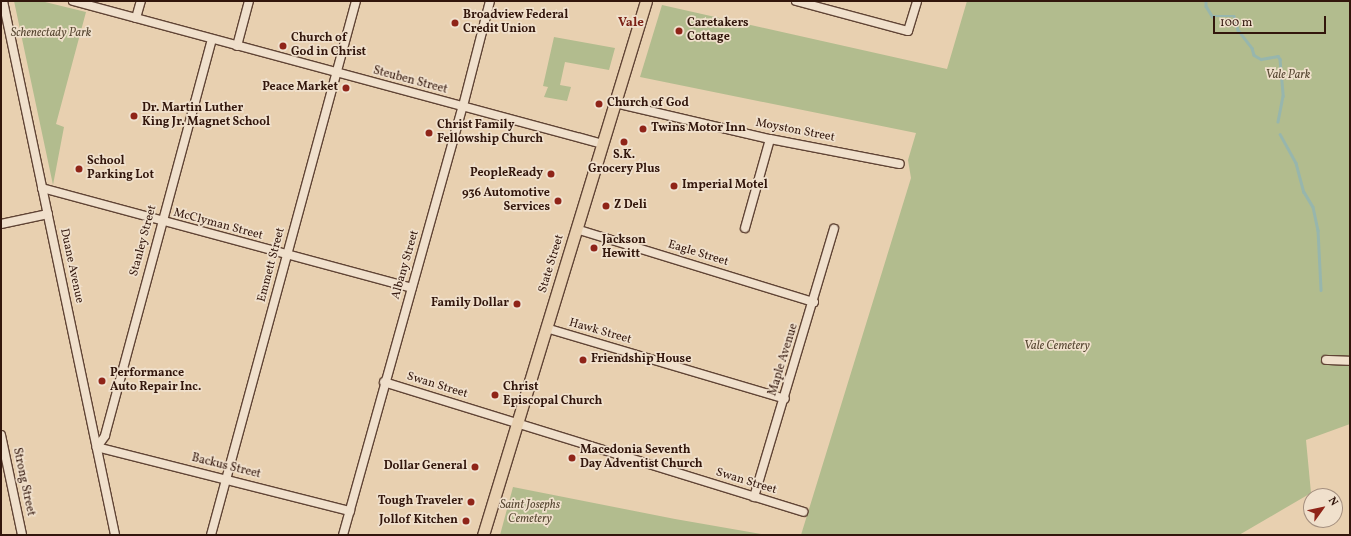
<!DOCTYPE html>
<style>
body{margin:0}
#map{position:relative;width:1351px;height:536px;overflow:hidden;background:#e8d0b0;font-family:Vollkorn,serif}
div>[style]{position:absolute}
.green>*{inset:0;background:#b2bc8e}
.stream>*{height:2.5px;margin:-1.25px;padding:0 1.25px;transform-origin:1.25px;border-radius:1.25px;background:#97b6ad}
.roads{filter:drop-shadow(1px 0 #604435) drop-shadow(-1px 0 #604435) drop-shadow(0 1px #604435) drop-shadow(0 -1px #604435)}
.minor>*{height:8px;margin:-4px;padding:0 4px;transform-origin:4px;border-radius:4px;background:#f0e0cc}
.major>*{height:11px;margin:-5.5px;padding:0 5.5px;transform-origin:5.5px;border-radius:5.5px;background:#e8d0b0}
.dots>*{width:11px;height:11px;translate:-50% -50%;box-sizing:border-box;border:2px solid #f0e0cc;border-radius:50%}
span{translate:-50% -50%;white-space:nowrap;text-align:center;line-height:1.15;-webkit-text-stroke:3.5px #f0e0cc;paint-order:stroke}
.poi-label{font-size:12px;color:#32160c;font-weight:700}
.left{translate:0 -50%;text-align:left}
.right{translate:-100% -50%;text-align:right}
.park-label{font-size:12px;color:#584833;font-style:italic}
.street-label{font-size:12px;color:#32160c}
.neighbourhood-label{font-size:13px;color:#7a1f14;font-weight:700}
.frame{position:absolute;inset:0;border:2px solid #32160c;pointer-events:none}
.north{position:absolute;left:1303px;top:488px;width:40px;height:40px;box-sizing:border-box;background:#f0e0cc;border:1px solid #a48f7f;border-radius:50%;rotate:57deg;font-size:11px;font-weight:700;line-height:16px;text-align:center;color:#32160c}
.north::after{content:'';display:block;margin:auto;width:14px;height:18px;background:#8f2418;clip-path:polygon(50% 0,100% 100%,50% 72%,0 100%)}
.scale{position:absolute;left:1213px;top:16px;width:113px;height:18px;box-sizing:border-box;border:2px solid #32160c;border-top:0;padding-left:5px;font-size:12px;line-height:14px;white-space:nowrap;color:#32160c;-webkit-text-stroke:3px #f0e0cc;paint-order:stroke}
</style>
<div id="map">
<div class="green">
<div style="clip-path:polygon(14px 1px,41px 1px,86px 12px,56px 124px,64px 127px,53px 185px)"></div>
<div style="clip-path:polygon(967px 1px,1350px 1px,1350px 424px,1306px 440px,1311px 493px,1239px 535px,801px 535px,911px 178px,908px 160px,916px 133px,640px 77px,662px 5px,947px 69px)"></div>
<div style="clip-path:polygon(554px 37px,615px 48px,609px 70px,565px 62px,560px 85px,571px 87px,567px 101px,544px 97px,548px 87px,543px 86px)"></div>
<div style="clip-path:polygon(513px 487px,675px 519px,767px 535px,500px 535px)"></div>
</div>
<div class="stream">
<div style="left:1206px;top:1px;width:5px;rotate:90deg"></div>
<div style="left:1206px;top:6px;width:12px;rotate:59deg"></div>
<div style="left:1212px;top:16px;width:22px"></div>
<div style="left:1234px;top:16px;width:15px;rotate:74deg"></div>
<div style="left:1238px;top:30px;width:23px;rotate:52deg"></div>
<div style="left:1252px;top:48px;width:7px;rotate:74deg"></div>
<div style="left:1254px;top:55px;width:8px;rotate:30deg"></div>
<div style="left:1261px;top:59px;width:17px;rotate:-10deg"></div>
<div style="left:1278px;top:56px;width:4px;rotate:56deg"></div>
<div style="left:1280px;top:59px;width:37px;rotate:85deg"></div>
<div style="left:1283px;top:96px;width:26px;rotate:101deg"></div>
<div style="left:1280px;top:134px;width:33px;rotate:61deg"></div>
<div style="left:1296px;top:163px;width:30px;rotate:75deg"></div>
<div style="left:1304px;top:192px;width:17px;rotate:59deg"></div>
<div style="left:1313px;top:207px;width:24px;rotate:78deg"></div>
<div style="left:1318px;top:230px;width:60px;rotate:87.1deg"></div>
</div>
<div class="roads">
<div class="minor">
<div style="left:3px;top:1px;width:546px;rotate:78.15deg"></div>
<div style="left:73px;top:1px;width:549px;rotate:15.1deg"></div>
<div style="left:796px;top:1px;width:116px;rotate:15deg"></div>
<div style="left:908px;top:31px;width:31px;rotate:-73deg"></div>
<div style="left:136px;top:18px;width:18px;rotate:-74deg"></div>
<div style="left:212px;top:39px;width:411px;rotate:105.1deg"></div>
<div style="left:105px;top:436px;width:14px;rotate:126deg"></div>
<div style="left:97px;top:447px;width:261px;rotate:14.2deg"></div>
<div style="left:237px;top:46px;width:47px;rotate:-75.1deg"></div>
<div style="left:615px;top:103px;width:159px;rotate:13.1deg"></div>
<div style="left:770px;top:139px;width:132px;rotate:10.9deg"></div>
<div style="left:42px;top:188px;width:383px;rotate:15.1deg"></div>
<div style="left:1px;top:224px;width:48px;rotate:-12deg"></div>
<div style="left:745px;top:228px;width:92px;rotate:-74.3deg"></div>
<div style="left:576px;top:229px;width:249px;rotate:17.1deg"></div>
<div style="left:546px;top:328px;width:249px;rotate:16.5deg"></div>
<div style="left:1326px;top:360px;width:24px;rotate:2deg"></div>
<div style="left:384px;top:382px;width:439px;rotate:17.2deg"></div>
<div style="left:1px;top:435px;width:102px;rotate:78.1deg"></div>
<div style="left:754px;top:497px;width:280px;rotate:-73.4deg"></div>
<div style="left:211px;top:535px;width:553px;rotate:-74.81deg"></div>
<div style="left:343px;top:535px;width:445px;rotate:-74.4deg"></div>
<div style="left:463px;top:106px;width:108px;rotate:-75.6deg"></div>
</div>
<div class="major">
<div style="left:483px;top:535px;width:558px;rotate:-73.03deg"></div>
</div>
</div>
<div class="dots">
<div style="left:455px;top:23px;background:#8f2418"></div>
<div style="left:679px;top:31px;background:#8f2418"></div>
<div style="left:283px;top:46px;background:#8f2418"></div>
<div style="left:346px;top:88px;background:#8f2418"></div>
<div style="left:599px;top:104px;background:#8f2418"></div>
<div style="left:134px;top:116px;background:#8f2418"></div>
<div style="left:643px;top:129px;background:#8f2418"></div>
<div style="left:429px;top:133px;background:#8f2418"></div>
<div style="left:624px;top:142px;background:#8f2418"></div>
<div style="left:79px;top:169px;background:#8f2418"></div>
<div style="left:551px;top:174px;background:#8f2418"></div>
<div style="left:674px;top:186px;background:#8f2418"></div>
<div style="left:558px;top:201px;background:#8f2418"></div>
<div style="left:606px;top:206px;background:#8f2418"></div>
<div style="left:594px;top:248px;background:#8f2418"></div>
<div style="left:517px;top:304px;background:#8f2418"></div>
<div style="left:583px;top:360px;background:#8f2418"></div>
<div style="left:102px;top:381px;background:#8f2418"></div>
<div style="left:495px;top:395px;background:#8f2418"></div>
<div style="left:572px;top:458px;background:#8f2418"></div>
<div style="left:475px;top:467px;background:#8f2418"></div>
<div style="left:471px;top:502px;background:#8f2418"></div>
<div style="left:466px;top:521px;background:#8f2418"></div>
</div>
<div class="poi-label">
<span class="left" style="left:463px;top:23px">Broadview Federal<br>Credit Union</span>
<span class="left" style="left:687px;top:31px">Caretakers<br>Cottage</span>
<span class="left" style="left:291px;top:46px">Church of<br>God in Christ</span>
<span class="right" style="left:338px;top:88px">Peace Market</span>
<span class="left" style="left:607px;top:104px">Church of God</span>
<span class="left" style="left:142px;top:116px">Dr. Martin Luther<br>King Jr. Magnet School</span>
<span class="left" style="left:437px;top:133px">Christ Family<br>Fellowship Church</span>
<span class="left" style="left:651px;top:129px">Twins Motor Inn</span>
<span style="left:624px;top:163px">S.K.<br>Grocery Plus</span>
<span class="left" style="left:87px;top:169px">School<br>Parking Lot</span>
<span class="right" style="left:543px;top:174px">PeopleReady</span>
<span class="left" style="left:682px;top:186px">Imperial Motel</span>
<span class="right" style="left:550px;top:201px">936 Automotive<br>Services</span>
<span class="left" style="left:614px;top:206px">Z Deli</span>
<span class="left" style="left:602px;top:248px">Jackson<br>Hewitt</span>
<span class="right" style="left:509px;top:304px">Family Dollar</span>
<span class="left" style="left:591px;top:360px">Friendship House</span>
<span class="left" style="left:110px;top:381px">Performance<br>Auto Repair Inc.</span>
<span class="left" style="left:503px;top:395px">Christ<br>Episcopal Church</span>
<span class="left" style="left:580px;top:458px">Macedonia Seventh<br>Day Adventist Church</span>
<span class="right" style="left:467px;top:467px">Dollar General</span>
<span class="right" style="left:463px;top:502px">Tough Traveler</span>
<span class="right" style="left:458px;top:521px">Jollof Kitchen</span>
</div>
<div class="park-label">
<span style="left:51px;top:34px">Schenectady Park</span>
<span style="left:1288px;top:76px">Vale Park</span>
<span style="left:1057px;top:347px">Vale Cemetery</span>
<span style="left:530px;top:513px">Saint Josephs<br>Cemetery</span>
</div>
<div class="street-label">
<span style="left:410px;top:81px;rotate:15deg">Steuben Street</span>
<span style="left:795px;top:131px;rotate:11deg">Moyston Street</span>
<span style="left:218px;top:225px;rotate:15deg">McClyman Street</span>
<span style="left:144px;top:241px;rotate:-75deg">Stanley Street</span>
<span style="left:698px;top:254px;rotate:17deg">Eagle Street</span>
<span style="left:552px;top:264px;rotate:-73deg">State Street</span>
<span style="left:272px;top:265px;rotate:-75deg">Emmett Street</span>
<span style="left:406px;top:265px;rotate:-74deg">Albany Street</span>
<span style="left:71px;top:266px;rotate:78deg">Duane Avenue</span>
<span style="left:600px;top:332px;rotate:16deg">Hawk Street</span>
<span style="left:784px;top:360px;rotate:-73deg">Maple Avenue</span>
<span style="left:437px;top:386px;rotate:17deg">Swan Street</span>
<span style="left:226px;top:467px;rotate:14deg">Backus Street</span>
<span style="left:23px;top:482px;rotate:78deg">Strong Street</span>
<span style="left:746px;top:482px;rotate:17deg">Swan Street</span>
</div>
<div class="neighbourhood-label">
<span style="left:631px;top:23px">Vale</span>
</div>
<div class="frame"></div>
<div class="north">N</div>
<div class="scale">100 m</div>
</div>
